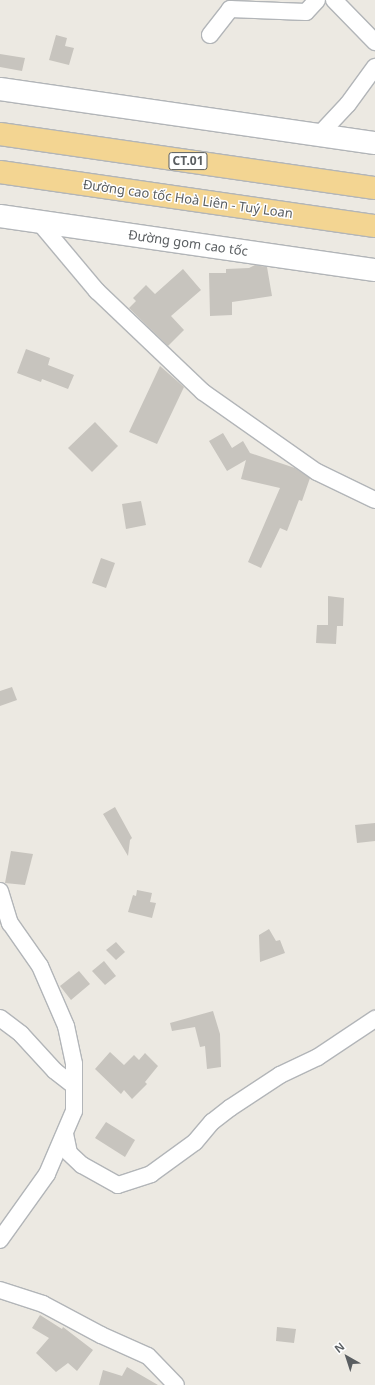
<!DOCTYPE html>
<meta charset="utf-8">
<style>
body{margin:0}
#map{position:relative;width:375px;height:1385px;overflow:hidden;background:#ece9e2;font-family:"Noto Sans",sans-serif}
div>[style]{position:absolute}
.building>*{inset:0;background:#c7c4be}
.roads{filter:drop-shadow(1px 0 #b2b5b8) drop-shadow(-1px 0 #b2b5b8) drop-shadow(0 1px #b2b5b8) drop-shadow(0 -1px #b2b5b8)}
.street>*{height:16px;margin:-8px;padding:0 8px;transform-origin:8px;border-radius:8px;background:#fff}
.secondary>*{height:22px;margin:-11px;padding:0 11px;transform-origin:11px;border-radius:11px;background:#fff}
.highway>*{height:22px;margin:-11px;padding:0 11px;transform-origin:11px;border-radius:11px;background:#f3d592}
span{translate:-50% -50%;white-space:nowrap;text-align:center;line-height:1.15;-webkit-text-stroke:3px #fff;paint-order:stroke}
.shield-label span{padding:1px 3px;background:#fff;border:1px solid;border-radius:3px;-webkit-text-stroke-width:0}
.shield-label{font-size:12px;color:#5a5e61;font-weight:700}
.street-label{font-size:13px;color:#5a5e61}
.north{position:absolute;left:327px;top:1337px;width:40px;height:40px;-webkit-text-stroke:3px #fff;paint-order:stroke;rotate:321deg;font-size:11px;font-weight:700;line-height:16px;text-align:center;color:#5a5e61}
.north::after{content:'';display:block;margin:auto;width:14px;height:18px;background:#5a5e61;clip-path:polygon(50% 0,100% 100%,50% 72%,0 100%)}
</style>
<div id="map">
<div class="building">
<div style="clip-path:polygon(56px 35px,67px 38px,65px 46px,74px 48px,69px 65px,49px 60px)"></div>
<div style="clip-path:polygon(0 54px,25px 58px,22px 71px,0 67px)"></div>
<div style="clip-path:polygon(255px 265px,267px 267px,272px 296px,232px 302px,232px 315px,210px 316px,209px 273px,226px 273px,226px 269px,249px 268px)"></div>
<div style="clip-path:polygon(183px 269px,201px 290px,171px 316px,184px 330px,168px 346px,129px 308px,136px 301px,133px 298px,146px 285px,155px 294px)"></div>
<div style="clip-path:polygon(26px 349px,50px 358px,48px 365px,74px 375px,68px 389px,42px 379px,41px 382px,17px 373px)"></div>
<div style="clip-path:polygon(160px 366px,184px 387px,157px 444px,129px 432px)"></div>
<div style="clip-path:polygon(95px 422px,118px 446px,92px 472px,68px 448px)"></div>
<div style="clip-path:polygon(223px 433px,232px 448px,243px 441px,250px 453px,295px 468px,310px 478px,302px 501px,299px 500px,287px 531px,280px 528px,261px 568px,248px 562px,280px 488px,241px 479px,246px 460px,227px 471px,209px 441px)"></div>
<div style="clip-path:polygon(141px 501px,146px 525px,126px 529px,122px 504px)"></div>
<div style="clip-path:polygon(101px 558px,115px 563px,106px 588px,92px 583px)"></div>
<div style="clip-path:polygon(328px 596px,344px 598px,343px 626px,337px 626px,336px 644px,316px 643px,317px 625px,328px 625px)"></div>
<div style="clip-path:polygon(12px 687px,17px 700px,0 706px,0 691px)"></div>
<div style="clip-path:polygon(115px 807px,132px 838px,130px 840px,128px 856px,103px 814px)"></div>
<div style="clip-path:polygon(375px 823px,375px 841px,357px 843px,355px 825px)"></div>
<div style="clip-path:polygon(11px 851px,33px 854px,25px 885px,5px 883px)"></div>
<div style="clip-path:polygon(137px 890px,152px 893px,150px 902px,156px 903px,152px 918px,128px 912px,133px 895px,136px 896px)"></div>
<div style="clip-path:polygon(269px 929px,276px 941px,280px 940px,285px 953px,260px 962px,259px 935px)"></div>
<div style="clip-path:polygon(116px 942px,125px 952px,116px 960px,106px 950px)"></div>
<div style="clip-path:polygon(104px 961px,116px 976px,105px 985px,92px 971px)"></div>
<div style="clip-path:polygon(79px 971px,90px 984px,71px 1000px,60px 986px)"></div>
<div style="clip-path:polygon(213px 1011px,220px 1034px,221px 1067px,207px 1069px,205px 1046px,200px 1047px,195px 1027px,172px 1031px,170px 1023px)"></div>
<div style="clip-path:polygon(110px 1052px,124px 1065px,134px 1055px,139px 1060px,145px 1053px,158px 1066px,145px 1082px,147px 1084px,132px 1099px,124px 1090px,121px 1094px,95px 1069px)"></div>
<div style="clip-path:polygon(106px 1122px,135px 1140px,125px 1157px,95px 1138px)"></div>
<div style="clip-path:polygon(40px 1315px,62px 1329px,63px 1327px,93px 1350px,77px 1371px,68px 1363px,56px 1372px,36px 1353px,49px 1338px,32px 1328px)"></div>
<div style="clip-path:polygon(277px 1327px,296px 1329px,294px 1343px,276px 1341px)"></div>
<div style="clip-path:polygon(127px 1367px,158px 1385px,99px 1385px,103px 1370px,122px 1376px)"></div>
</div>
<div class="roads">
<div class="street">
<div style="left:334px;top:0;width:59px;rotate:45.7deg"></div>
<div style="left:210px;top:35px;width:33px;rotate:-52deg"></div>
<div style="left:230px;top:9px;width:76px;rotate:2.3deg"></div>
<div style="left:306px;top:12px;width:16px;rotate:-47deg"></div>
<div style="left:319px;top:135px;width:42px;rotate:-46.9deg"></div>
<div style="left:348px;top:104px;width:46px;rotate:-53.9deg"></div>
<div style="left:39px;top:222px;width:90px;rotate:50deg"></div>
<div style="left:97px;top:291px;width:146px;rotate:43.6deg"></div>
<div style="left:203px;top:392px;width:139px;rotate:35.1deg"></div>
<div style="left:317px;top:472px;width:64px;rotate:25.8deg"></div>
<div style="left:0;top:891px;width:34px;rotate:73deg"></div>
<div style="left:10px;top:923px;width:52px;rotate:55.1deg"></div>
<div style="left:40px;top:966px;width:65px;rotate:66.6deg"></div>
<div style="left:66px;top:1026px;width:39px;rotate:78deg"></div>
<div style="left:74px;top:1064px;width:47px;rotate:90deg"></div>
<div style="left:74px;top:1111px;width:69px;rotate:113.2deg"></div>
<div style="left:47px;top:1174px;width:81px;rotate:125.5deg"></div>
<div style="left:0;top:1018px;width:26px;rotate:37deg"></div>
<div style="left:21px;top:1034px;width:50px;rotate:47.4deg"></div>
<div style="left:55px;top:1071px;width:24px;rotate:38deg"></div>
<div style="left:65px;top:1134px;width:19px;rotate:78deg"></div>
<div style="left:69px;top:1153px;width:18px;rotate:43deg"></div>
<div style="left:82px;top:1165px;width:41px;rotate:29.1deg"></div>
<div style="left:118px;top:1185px;width:35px;rotate:-18deg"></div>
<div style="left:151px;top:1174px;width:54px;rotate:-36deg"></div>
<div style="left:195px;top:1142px;width:26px;rotate:-50deg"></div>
<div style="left:212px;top:1122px;width:23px;rotate:-38deg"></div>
<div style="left:230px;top:1108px;width:60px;rotate:-33.4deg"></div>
<div style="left:280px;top:1075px;width:42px;rotate:-25.3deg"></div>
<div style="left:318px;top:1057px;width:69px;rotate:-33.7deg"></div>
<div style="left:0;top:1290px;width:45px;rotate:18deg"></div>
<div style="left:43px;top:1304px;width:66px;rotate:28.1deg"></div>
<div style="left:101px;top:1335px;width:51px;rotate:24.1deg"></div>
<div style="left:148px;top:1356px;width:40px;rotate:46deg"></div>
</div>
<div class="secondary">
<div style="left:0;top:89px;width:379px;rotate:8.2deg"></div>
<div style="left:0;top:216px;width:379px;rotate:8.2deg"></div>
</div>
<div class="highway">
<div style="left:0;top:134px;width:379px;rotate:8.2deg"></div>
<div style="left:0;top:172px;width:379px;rotate:8.2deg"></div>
</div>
</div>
<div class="shield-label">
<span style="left:188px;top:161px">CT.01</span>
</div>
<div class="street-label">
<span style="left:188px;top:199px;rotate:8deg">Đường cao tốc Hoà Liên - Tuý Loan</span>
<span style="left:188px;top:243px;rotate:8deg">Đường gom cao tốc</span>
</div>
<div class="north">N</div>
</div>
